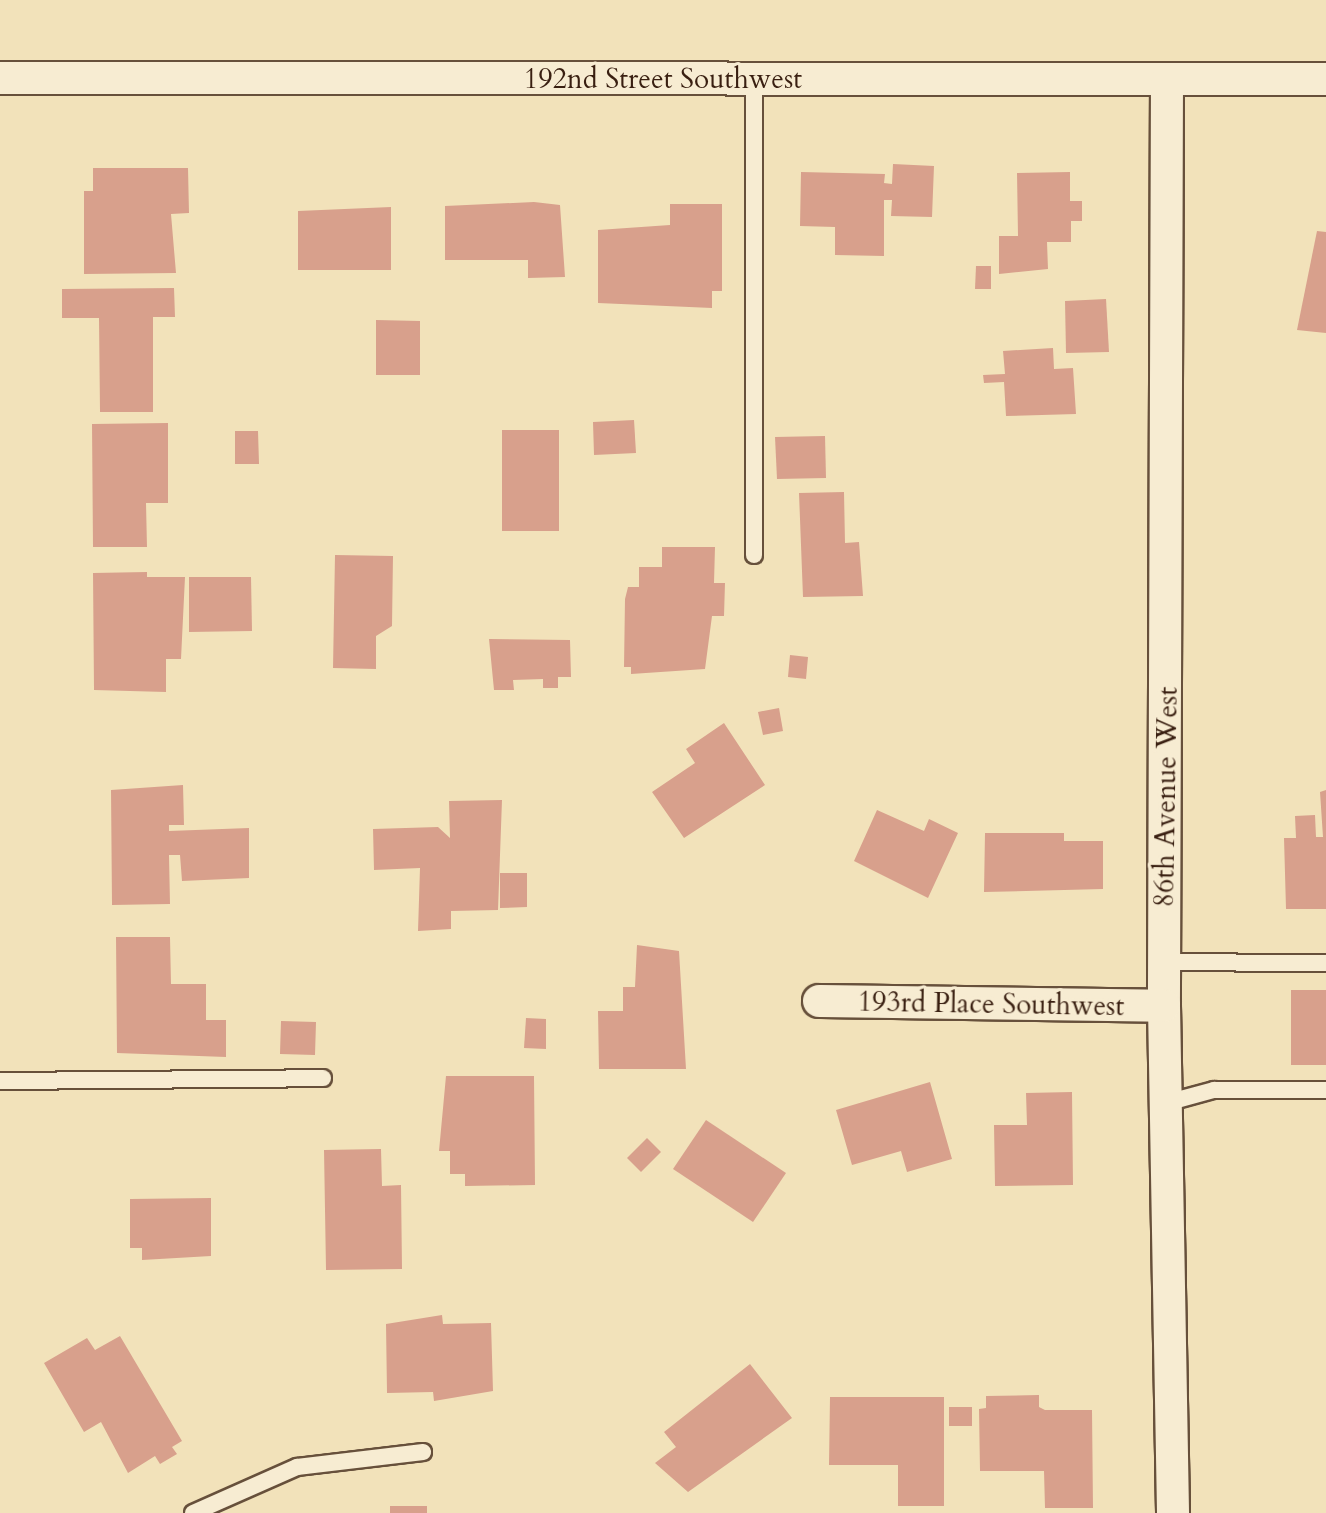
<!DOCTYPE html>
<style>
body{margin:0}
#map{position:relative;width:1326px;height:1513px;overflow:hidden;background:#f2e2ba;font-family:Cardo,serif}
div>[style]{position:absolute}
.building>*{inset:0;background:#d8a08c}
.roads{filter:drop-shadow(2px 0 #67503b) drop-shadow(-2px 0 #67503b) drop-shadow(0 2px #67503b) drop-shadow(0 -2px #67503b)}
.service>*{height:16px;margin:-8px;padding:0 8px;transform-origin:8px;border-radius:8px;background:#f7ecd2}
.minor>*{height:32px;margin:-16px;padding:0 16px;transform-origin:16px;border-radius:16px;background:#f7ecd2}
span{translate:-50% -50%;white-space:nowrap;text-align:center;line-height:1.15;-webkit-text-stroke:6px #f7ecd2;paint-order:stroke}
.street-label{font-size:28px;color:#391f11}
</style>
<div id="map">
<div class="building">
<div style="clip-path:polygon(893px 164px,934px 166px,932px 217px,891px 216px,892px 200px,884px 200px,884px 256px,835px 255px,835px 227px,800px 226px,801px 172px,885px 174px,884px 183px,892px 184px)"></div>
<div style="clip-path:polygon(93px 168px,188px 168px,189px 213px,171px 214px,176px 273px,84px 274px,84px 191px,93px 191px)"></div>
<div style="clip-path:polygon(1070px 172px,1070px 201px,1082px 201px,1082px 221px,1071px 221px,1071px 242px,1047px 242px,1048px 269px,999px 274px,999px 236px,1018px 236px,1017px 173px)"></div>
<div style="clip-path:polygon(534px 202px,560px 205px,565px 277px,528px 278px,528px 260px,445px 260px,445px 206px)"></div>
<div style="clip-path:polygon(670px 204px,722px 204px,722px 291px,712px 291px,712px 308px,598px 303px,598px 230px,670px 225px)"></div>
<div style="clip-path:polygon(391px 207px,391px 270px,298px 270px,298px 211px)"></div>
<div style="clip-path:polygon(1317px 231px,1326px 232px,1326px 333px,1297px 330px)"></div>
<div style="clip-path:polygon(976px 266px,991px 266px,991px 289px,975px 289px)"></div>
<div style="clip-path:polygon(174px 288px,175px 317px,153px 317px,153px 412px,100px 412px,99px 318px,62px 318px,62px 289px)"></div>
<div style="clip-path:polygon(1106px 299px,1109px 352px,1066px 353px,1065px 301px)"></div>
<div style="clip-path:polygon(376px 320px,420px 321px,420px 375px,376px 375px)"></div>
<div style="clip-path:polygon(1053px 348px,1054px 369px,1073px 368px,1076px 414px,1006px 416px,1004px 382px,984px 383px,983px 375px,1005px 374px,1003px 351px)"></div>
<div style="clip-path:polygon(634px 420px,636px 453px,594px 455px,593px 422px)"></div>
<div style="clip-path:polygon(168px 423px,168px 503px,146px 503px,147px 547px,93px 547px,92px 424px)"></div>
<div style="clip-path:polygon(502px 430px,559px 430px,559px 531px,502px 531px)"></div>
<div style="clip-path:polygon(235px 431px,258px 431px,259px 464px,235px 464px)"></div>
<div style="clip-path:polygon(825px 436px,826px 478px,777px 479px,775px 437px)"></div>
<div style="clip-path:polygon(844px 492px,845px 543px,859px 542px,863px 596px,803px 597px,799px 493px)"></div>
<div style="clip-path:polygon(662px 547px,715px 547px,714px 583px,725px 583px,724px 616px,712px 616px,705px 669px,631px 674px,631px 667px,624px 667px,625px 599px,628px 587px,639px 587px,639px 567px,662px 567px)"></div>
<div style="clip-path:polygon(335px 555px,393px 556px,392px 626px,376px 636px,376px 669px,333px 668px)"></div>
<div style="clip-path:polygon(147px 572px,147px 577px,185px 577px,181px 659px,166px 659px,166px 692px,94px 690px,93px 573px)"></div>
<div style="clip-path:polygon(189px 577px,251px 577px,252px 631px,189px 632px)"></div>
<div style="clip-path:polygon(489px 639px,570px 640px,571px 677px,558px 677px,558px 688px,543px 688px,543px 679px,513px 680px,514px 690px,494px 690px)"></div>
<div style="clip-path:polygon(790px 655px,808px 657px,806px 679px,788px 677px)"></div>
<div style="clip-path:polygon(779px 708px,783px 731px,763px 735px,758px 712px)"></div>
<div style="clip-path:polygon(724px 723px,765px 785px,684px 838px,652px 792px,695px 763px,686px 749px)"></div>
<div style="clip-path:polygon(183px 785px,184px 825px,169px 825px,169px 831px,249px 828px,249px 878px,182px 881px,180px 855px,169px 855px,170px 904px,112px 905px,111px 790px)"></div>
<div style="clip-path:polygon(1326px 790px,1326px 909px,1286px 909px,1284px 838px,1296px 838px,1295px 816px,1315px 815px,1316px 837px,1323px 837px,1320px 792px)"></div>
<div style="clip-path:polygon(502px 800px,498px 910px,451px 911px,451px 929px,418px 931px,420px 868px,374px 870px,373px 829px,438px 827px,450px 838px,449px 801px)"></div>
<div style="clip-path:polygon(877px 810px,924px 831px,929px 819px,958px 833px,928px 898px,854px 861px)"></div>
<div style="clip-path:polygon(985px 833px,1064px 833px,1064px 841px,1103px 841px,1103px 889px,984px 892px)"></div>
<div style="clip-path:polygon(500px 873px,527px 873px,527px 907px,500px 908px)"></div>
<div style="clip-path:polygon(116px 937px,170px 937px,171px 984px,206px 984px,206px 1020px,226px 1020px,226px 1057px,117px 1053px)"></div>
<div style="clip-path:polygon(637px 945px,679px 951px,686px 1069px,599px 1069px,598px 1011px,623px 1011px,623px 987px,635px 987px)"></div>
<div style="clip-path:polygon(1291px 990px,1326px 990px,1326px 1065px,1291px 1065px)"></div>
<div style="clip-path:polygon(526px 1018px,546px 1019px,546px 1049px,524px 1048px)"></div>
<div style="clip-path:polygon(281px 1021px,316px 1022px,315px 1055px,280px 1054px)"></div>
<div style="clip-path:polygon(446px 1076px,534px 1076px,535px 1185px,465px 1186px,465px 1174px,450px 1174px,450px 1151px,439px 1151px)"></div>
<div style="clip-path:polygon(930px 1082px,952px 1159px,907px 1172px,901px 1151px,852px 1165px,836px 1110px)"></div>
<div style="clip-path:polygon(1072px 1092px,1073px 1185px,995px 1186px,994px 1125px,1027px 1125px,1026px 1093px)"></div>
<div style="clip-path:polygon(706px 1120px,786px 1173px,753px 1222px,673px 1169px)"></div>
<div style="clip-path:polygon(647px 1138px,661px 1152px,641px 1172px,627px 1158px)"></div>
<div style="clip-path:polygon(381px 1149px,382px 1186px,401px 1185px,402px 1269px,326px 1270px,324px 1150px)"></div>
<div style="clip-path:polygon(211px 1198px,211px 1256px,142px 1260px,142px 1248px,130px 1248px,130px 1199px)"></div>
<div style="clip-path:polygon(442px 1315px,443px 1324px,491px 1323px,493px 1391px,434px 1401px,433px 1392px,387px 1393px,386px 1324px)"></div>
<div style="clip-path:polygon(120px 1336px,182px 1441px,172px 1447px,177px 1454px,160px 1464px,155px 1456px,128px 1473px,101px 1422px,84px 1432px,44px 1363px,87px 1338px,95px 1350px)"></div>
<div style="clip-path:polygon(750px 1364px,792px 1418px,688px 1492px,655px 1463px,676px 1447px,664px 1432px)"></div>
<div style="clip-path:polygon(1039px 1395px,1039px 1407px,1045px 1410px,1092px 1410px,1093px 1508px,1045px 1508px,1044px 1471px,980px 1471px,979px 1409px,986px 1408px,986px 1396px)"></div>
<div style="clip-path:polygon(830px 1397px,944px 1397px,944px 1506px,898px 1506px,898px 1465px,829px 1465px)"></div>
<div style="clip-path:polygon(949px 1407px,972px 1407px,972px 1426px,949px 1426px)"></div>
<div style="clip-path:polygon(390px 1506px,427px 1506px,427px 1513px,390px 1513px)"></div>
</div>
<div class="roads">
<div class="service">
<div style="left:754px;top:80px;width:475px;rotate:90deg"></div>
<div style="left:1164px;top:962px;width:162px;rotate:0.4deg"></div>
<div style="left:0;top:1081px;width:323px;rotate:-0.5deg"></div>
<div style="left:1166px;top:1103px;width:50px;rotate:-15.2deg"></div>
<div style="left:1214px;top:1090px;width:112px"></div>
<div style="left:193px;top:1513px;width:114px;rotate:-23.9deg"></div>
<div style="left:297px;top:1467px;width:127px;rotate:-6.8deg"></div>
</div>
<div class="minor">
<div style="left:0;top:78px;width:1326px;rotate:0.04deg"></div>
<div style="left:1167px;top:81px;width:925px;rotate:90.19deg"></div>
<div style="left:1164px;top:1006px;width:507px;rotate:88.98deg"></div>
<div style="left:819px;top:1001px;width:345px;rotate:0.8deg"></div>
</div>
</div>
<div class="street-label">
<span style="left:663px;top:79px">192nd Street Southwest</span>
<span style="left:1166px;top:797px;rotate:-89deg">86th Avenue West</span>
<span style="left:991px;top:1004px;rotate:1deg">193rd Place Southwest</span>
</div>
</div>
